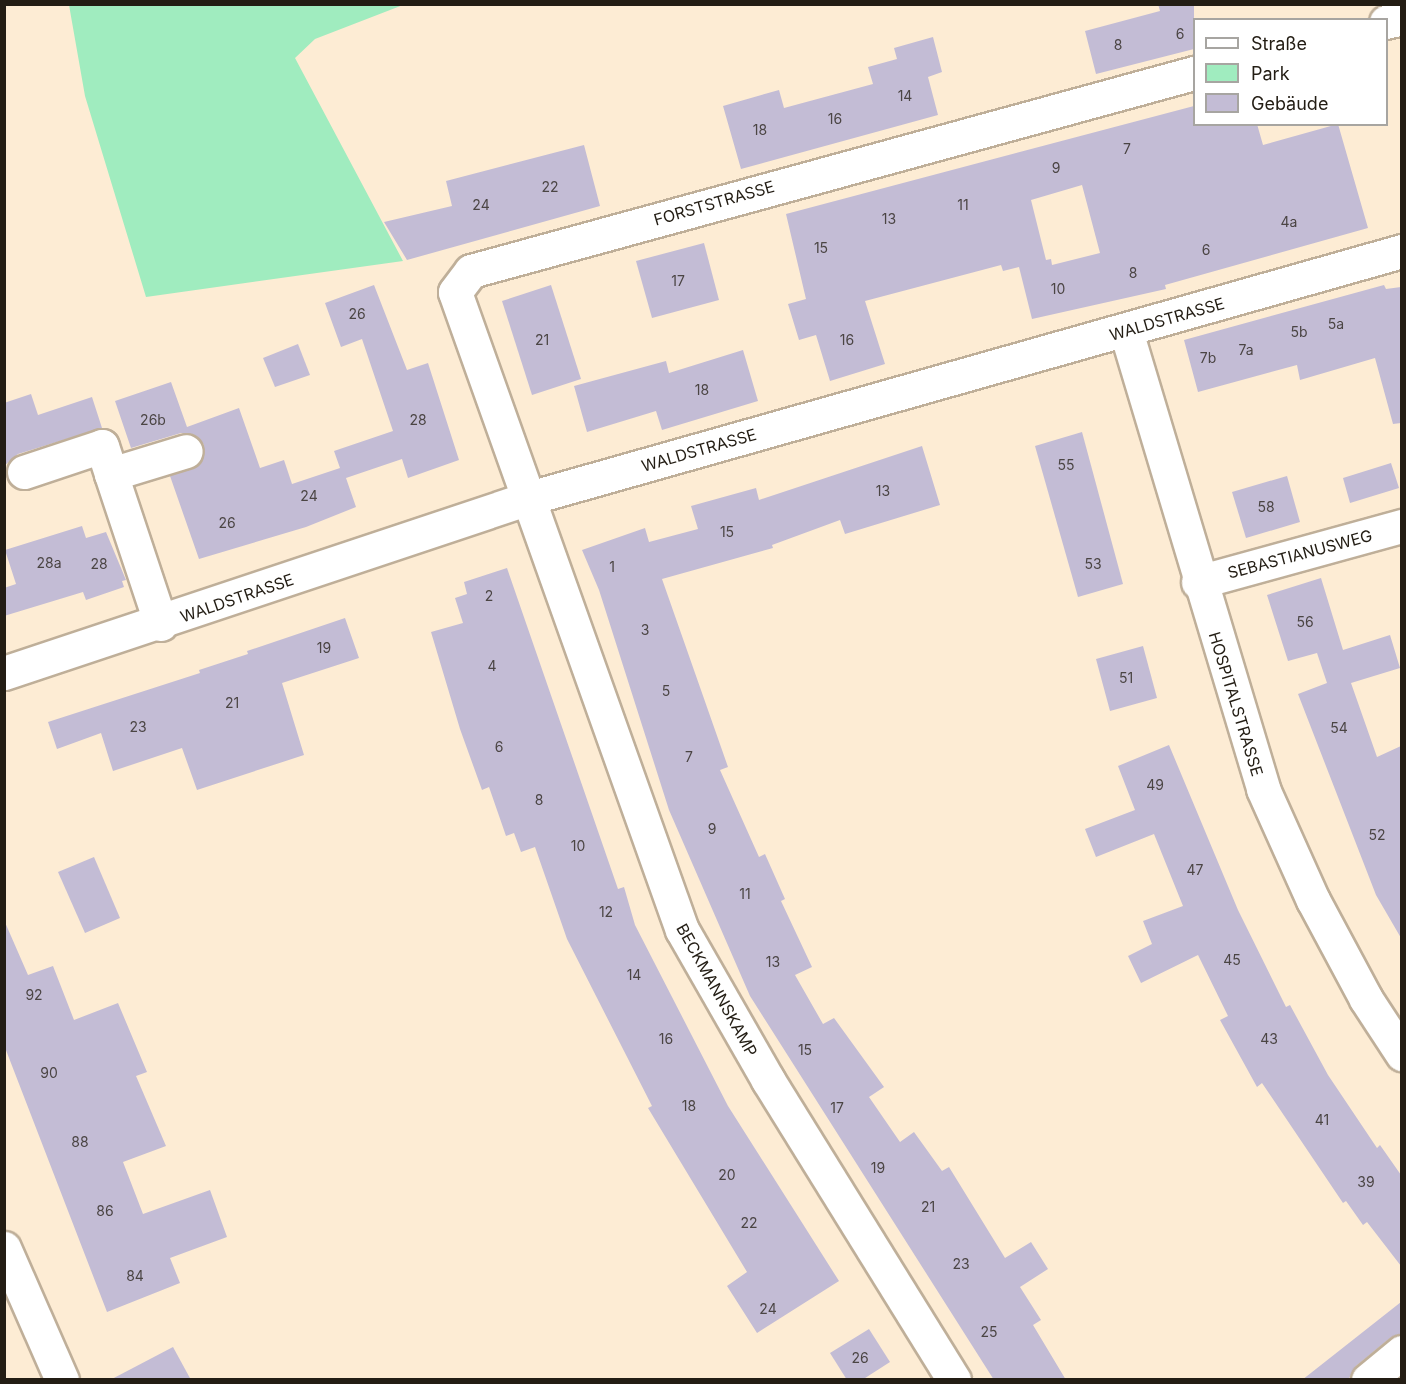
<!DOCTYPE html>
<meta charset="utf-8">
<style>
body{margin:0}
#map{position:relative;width:1406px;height:1384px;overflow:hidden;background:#fdecd4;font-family:Inter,sans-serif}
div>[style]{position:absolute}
.green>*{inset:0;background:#a0ecbf}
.building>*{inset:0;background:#c3bcd5}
.roads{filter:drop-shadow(2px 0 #bfaf99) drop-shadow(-2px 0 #bfaf99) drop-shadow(0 2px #bfaf99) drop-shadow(0 -2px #bfaf99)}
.minor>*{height:33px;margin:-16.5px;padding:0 16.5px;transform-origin:16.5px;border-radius:16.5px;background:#fff}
span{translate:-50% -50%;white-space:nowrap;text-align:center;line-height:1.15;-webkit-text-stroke:5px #fff;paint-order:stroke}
.number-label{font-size:14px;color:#4b4544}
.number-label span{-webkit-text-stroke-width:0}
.street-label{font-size:16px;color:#231d14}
.frame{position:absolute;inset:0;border:6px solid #231d14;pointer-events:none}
.legend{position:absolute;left:1193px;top:18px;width:195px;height:108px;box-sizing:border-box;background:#fff;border:2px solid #a7a5a1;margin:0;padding:8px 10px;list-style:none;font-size:18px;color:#231d14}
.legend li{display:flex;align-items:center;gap:12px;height:30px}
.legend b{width:30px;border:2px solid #a7a5a1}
</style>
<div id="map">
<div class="green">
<div style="clip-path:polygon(69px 5px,403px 5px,315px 39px,295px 58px,403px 261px,146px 297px,85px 96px)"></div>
</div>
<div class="building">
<div style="clip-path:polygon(1158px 4px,1194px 4px,1194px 49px,1096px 74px,1085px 31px,1160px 11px)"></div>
<div style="clip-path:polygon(933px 37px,942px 72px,928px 77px,938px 115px,741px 169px,723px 106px,779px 90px,784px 108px,873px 84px,868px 67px,897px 59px,894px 48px)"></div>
<div style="clip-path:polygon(evenodd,1194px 106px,1194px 124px,1257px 124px,1263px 145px,1338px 124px,1368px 228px,1165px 285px,1166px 289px,1032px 319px,1019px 267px,1003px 271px,1001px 265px,865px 301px,885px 364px,830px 381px,816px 335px,799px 340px,788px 304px,806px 299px,786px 214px,1194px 106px,1082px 185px,1100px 253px,1052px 265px,1051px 259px,1046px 260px,1031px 200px,1082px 185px)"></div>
<div style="clip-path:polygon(584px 145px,600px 206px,407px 260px,384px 222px,452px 206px,446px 181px)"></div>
<div style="clip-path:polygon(704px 243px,719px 300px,652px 318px,636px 261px)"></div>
<div style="clip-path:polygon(374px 285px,407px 370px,428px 363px,459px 460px,408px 478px,402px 459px,346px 478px,356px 507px,306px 527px,199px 559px,170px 476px,199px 464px,204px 445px,198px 437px,181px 433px,131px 448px,115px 401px,171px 382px,187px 427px,239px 408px,260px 468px,284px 460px,292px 484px,340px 468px,334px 451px,393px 431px,362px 339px,341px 347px,325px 303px)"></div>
<div style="clip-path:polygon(551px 285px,581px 379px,532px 395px,502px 301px)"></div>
<div style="clip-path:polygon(1384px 285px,1386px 289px,1401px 287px,1401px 423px,1393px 424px,1375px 358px,1300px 380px,1297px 365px,1198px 392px,1184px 340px)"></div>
<div style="clip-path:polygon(298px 344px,310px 375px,275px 387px,263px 358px)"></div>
<div style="clip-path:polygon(743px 350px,758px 401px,662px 430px,656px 411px,587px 432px,574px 386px,666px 361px,669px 373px)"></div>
<div style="clip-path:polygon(31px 394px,38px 415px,92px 397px,102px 428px,18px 454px,4px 466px,4px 403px)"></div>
<div style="clip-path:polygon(1082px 432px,1123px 584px,1078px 597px,1035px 446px)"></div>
<div style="clip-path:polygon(922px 446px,940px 505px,845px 534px,840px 520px,772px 545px,773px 548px,662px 579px,728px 767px,720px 770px,759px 857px,765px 854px,785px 899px,781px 901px,812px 967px,795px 975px,823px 1024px,834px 1018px,884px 1087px,869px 1097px,900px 1142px,914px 1132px,942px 1171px,949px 1167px,1005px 1258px,1031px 1242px,1048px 1269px,1020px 1287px,1041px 1320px,1033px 1325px,1066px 1380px,994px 1380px,750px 996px,669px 810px,599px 590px,582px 550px,645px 528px,649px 542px,698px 529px,691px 506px,756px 488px,759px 500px)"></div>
<div style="clip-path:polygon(1391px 463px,1399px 488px,1350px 503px,1343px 478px)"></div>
<div style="clip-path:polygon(1287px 476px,1300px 522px,1246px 538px,1232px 492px)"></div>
<div style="clip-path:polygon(82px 526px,86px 538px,106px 532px,126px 580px,122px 581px,124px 587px,86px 600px,83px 592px,4px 616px,4px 588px,16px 584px,5px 550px)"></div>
<div style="clip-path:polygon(507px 568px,618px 889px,624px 887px,635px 925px,728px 1106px,839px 1281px,757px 1333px,727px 1286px,747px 1272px,648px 1108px,652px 1106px,567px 939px,535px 847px,521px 852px,514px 833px,506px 836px,489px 787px,482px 790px,460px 729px,431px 632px,463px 623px,455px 598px,467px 594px,464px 582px)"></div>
<div style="clip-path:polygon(1321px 578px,1343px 650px,1390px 635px,1400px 668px,1351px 683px,1377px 757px,1401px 746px,1401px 938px,1376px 895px,1298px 694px,1327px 683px,1317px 653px,1288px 661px,1267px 595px)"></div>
<div style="clip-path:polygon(345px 618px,359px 658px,282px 683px,304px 755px,197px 790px,182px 748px,113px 771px,101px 733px,57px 749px,48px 722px,200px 673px,199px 670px,248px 654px,247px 651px)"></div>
<div style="clip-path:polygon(1143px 646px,1157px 698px,1110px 711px,1096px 659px)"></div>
<div style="clip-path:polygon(1169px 745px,1238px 910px,1286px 1007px,1290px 1005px,1328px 1075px,1377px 1148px,1380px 1145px,1401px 1175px,1401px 1266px,1367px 1222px,1363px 1225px,1346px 1201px,1343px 1203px,1262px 1083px,1257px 1087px,1220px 1020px,1228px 1016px,1198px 955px,1141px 983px,1128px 956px,1152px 944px,1143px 921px,1183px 906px,1154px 834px,1096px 857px,1085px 829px,1135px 810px,1118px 766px)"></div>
<div style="clip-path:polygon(94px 857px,120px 918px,85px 933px,58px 872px)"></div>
<div style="clip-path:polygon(4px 920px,28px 975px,53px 966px,74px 1020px,118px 1003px,147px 1072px,136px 1076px,166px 1146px,123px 1162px,143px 1214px,210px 1190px,227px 1237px,170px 1258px,180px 1283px,107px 1312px,4px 1045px)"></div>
<div style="clip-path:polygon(1401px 1302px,1401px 1334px,1390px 1338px,1356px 1366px,1348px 1380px,1302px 1380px)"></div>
<div style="clip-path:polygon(869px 1329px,890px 1362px,862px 1380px,847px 1380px,830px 1353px)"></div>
<div style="clip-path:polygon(173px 1347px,191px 1380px,110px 1380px)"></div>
</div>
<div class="roads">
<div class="minor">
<div style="left:1386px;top:22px;width:16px;rotate:-14deg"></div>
<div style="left:1126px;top:331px;width:478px;rotate:73.3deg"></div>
<div style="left:1263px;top:789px;width:122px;rotate:65.8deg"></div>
<div style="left:1313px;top:900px;width:112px;rotate:61.8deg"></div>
<div style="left:1366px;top:999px;width:66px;rotate:56.8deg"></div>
<div style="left:24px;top:472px;width:82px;rotate:-18.4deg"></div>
<div style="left:102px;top:446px;width:29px;rotate:72deg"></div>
<div style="left:111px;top:474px;width:78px;rotate:-17deg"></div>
<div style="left:111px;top:474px;width:158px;rotate:71.6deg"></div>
<div style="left:1198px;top:582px;width:212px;rotate:-15.4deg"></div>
<div style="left:4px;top:673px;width:553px;rotate:-18.43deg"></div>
<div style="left:529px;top:498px;width:907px;rotate:-15.8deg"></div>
<div style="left:4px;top:1248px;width:144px;rotate:66.3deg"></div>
<div style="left:954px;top:1380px;width:353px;rotate:-121.8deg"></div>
<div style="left:768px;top:1080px;width:173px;rotate:-119.8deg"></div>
<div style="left:682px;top:930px;width:677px;rotate:-109.59deg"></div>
<div style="left:455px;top:292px;width:26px;rotate:-53deg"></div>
<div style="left:471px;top:271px;width:750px;rotate:-15.32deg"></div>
<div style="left:1368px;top:1380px;width:44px;rotate:-39.5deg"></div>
</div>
</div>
<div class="number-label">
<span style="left:1180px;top:34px">6</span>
<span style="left:1118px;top:45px">8</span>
<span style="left:905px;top:96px">14</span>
<span style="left:835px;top:119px">16</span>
<span style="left:760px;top:130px">18</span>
<span style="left:1127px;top:149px">7</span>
<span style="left:1056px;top:168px">9</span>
<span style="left:550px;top:187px">22</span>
<span style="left:481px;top:205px">24</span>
<span style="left:963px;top:205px">11</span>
<span style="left:889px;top:219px">13</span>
<span style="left:1289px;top:222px">4a</span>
<span style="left:821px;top:248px">15</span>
<span style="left:1206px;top:250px">6</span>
<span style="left:1133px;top:273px">8</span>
<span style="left:678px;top:281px">17</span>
<span style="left:1058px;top:289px">10</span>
<span style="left:357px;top:314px">26</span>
<span style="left:1336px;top:324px">5a</span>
<span style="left:1299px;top:332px">5b</span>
<span style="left:542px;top:340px">21</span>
<span style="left:847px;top:340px">16</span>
<span style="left:1246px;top:350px">7a</span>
<span style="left:1208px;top:358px">7b</span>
<span style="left:702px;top:390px">18</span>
<span style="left:153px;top:420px">26b</span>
<span style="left:418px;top:420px">28</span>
<span style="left:1066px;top:465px">55</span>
<span style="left:883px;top:491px">13</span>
<span style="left:309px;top:496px">24</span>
<span style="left:1266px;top:507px">58</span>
<span style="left:227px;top:523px">26</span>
<span style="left:727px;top:532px">15</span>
<span style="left:49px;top:563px">28a</span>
<span style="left:99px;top:564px">28</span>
<span style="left:1093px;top:564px">53</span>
<span style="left:612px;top:567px">1</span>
<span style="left:489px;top:596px">2</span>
<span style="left:1305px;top:622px">56</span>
<span style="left:645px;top:630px">3</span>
<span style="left:324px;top:648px">19</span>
<span style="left:492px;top:666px">4</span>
<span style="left:1126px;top:678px">51</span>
<span style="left:666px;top:691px">5</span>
<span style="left:232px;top:703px">21</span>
<span style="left:138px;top:727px">23</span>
<span style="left:1339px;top:728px">54</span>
<span style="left:499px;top:747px">6</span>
<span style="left:689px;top:757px">7</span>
<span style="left:1155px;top:785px">49</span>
<span style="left:539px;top:800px">8</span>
<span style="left:712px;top:829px">9</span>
<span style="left:1377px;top:835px">52</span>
<span style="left:578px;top:846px">10</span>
<span style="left:1195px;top:870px">47</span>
<span style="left:745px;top:894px">11</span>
<span style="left:606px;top:912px">12</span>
<span style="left:1232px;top:960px">45</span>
<span style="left:773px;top:962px">13</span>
<span style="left:634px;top:975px">14</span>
<span style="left:34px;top:995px">92</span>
<span style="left:666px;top:1039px">16</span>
<span style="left:1269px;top:1039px">43</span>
<span style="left:805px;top:1050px">15</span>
<span style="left:49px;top:1073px">90</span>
<span style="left:689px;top:1106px">18</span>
<span style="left:837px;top:1108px">17</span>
<span style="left:1322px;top:1120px">41</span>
<span style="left:80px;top:1142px">88</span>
<span style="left:878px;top:1168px">19</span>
<span style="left:727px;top:1175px">20</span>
<span style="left:1366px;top:1182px">39</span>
<span style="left:928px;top:1207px">21</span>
<span style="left:105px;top:1211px">86</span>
<span style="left:749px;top:1223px">22</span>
<span style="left:961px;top:1264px">23</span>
<span style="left:135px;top:1276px">84</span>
<span style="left:768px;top:1309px">24</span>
<span style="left:989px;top:1332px">25</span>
<span style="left:860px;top:1358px">26</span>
</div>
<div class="street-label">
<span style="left:714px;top:203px;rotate:-16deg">FORSTSTRASSE</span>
<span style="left:1167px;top:319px;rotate:-16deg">WALDSTRASSE</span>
<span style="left:699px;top:450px;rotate:-16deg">WALDSTRASSE</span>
<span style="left:1300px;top:554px;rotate:-15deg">SEBASTIANUSWEG</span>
<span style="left:237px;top:598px;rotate:-19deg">WALDSTRASSE</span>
<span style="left:1236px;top:704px;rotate:73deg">HOSPITALSTRASSE</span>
<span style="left:717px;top:990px;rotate:61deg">BECKMANNSKAMP</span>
</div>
<div class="frame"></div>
<ul class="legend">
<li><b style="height:8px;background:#fff"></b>Straße</li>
<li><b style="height:16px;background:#a0ecbf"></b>Park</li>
<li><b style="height:16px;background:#c3bcd5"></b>Gebäude</li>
</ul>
</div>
